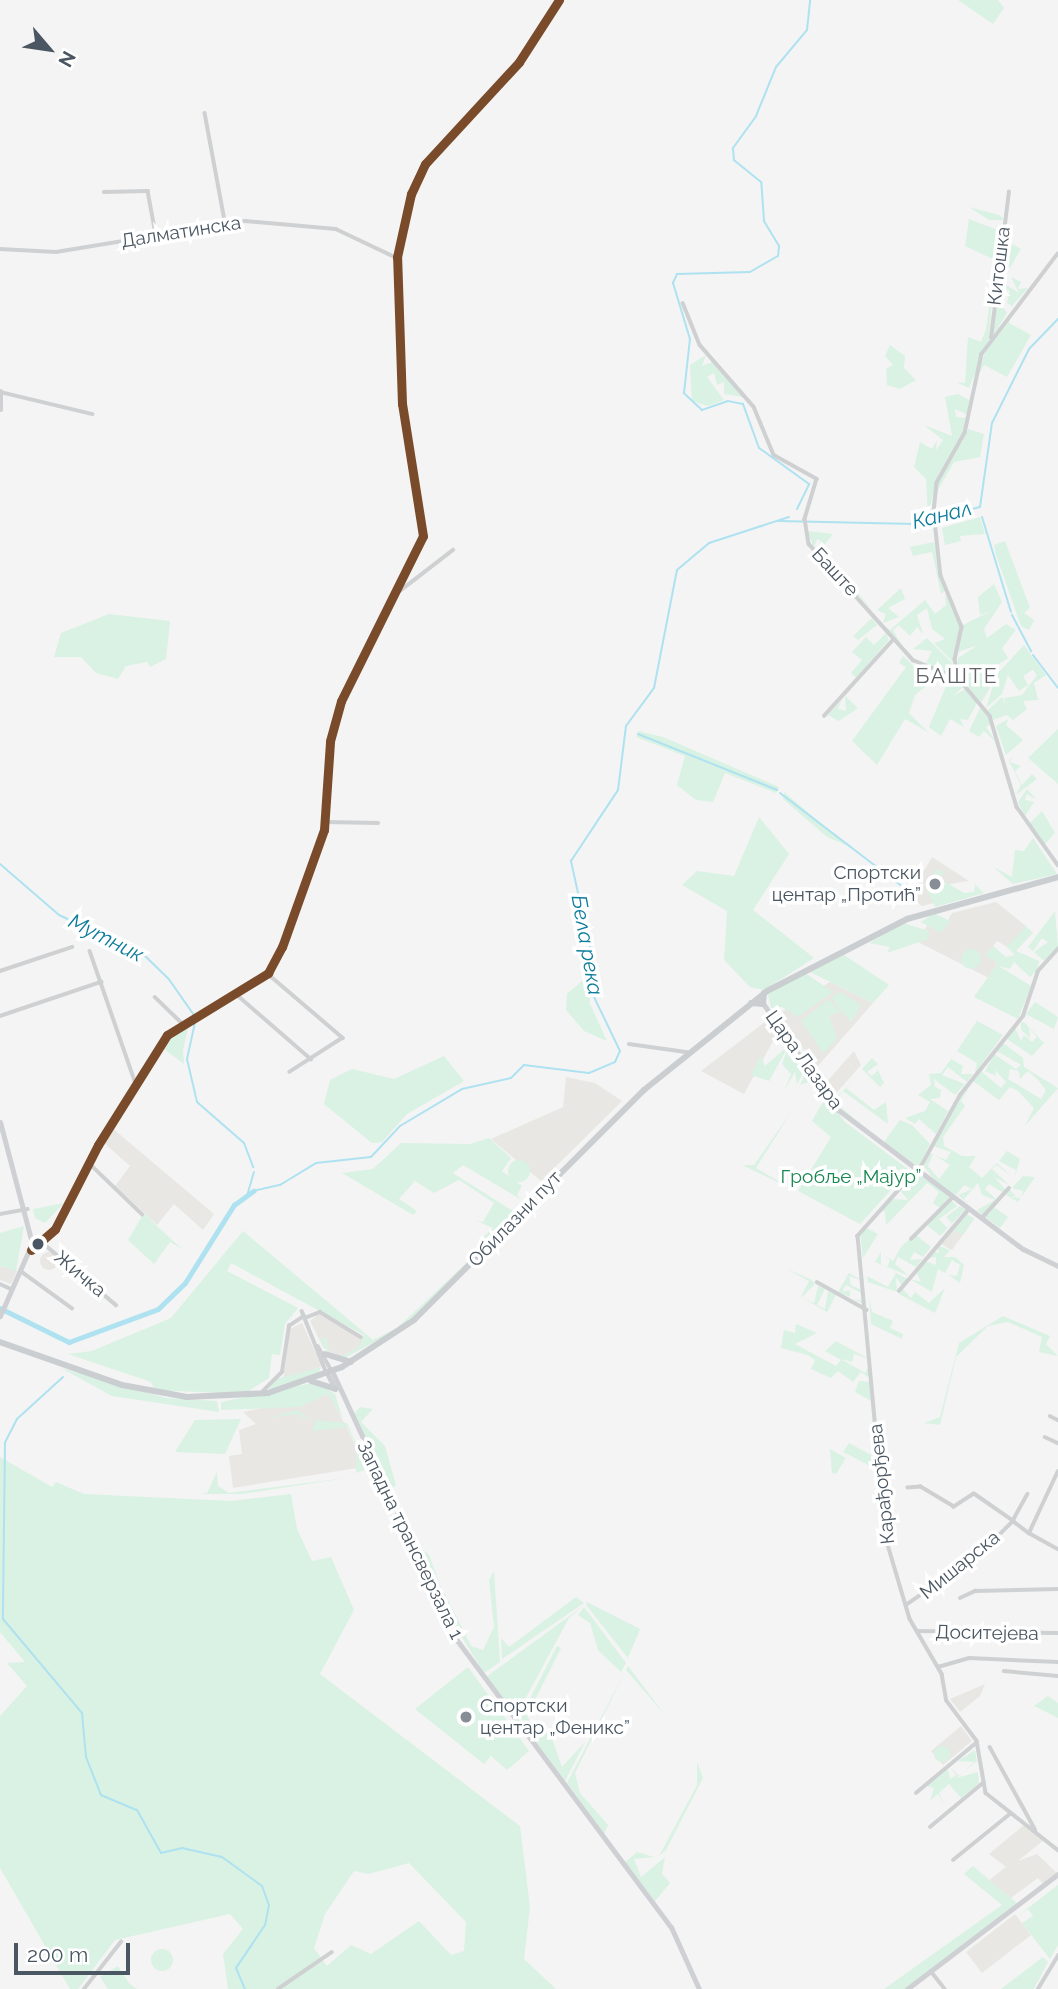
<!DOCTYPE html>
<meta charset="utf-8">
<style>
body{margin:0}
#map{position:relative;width:1058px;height:1989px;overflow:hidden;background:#f4f4f4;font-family:Raleway,sans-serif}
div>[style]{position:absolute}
.commercial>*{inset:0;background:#e8e7e3}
.round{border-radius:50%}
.green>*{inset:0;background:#d9f2e3}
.stream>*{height:2px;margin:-1px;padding:0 1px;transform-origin:1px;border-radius:1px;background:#aee2f0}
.canal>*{height:4.5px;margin:-2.25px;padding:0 2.25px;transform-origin:2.25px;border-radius:2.25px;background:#aee2f0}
.street>*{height:3.5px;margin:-1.75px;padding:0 1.75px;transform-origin:1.75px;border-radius:1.75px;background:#ced0d2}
.secondary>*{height:5px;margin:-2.5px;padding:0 2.5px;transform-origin:2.5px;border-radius:2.5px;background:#ced0d4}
.primary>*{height:6px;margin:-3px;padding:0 3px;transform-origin:3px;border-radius:3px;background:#caced1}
.bus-1>*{height:9px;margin:-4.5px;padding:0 4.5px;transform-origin:4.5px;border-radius:4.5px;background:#7a4b2a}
.dots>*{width:19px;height:19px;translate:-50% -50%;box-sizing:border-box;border:4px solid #fff;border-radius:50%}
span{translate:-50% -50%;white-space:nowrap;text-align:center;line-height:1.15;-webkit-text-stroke:7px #fff;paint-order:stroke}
.street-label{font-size:19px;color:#4a5661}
.poi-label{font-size:19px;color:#4a5661}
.right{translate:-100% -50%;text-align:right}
.left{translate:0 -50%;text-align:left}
.park-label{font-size:19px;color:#17864f}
.water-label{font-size:21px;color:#0c7c9b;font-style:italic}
.neighbourhood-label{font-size:21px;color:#5f6368;letter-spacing:2px}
.north{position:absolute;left:14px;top:14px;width:70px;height:70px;-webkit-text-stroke:5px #fff;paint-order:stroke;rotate:119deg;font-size:19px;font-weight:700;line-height:28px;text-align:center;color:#4a5661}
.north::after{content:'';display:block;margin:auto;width:24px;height:32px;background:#4a5661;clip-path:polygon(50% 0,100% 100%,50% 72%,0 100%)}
.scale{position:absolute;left:14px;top:1943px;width:116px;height:32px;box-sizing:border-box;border:4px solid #4a5661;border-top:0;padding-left:9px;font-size:21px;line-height:24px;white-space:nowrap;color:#4a5661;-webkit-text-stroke:5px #fff;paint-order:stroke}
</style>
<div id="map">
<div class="commercial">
<div style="clip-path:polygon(932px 857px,969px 881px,949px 884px,938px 902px,922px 906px,909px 896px)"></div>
<div style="clip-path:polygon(996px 902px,1026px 926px,1016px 952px,997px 941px,986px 955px,998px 962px,989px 978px,918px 942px,928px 924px,942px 931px,952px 913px)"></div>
<div style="clip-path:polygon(830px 982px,873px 1003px,817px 1067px,778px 1014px)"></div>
<div style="clip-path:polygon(769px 1019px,778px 1032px,744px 1094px,701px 1071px)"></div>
<div style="clip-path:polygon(854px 1051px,861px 1065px,831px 1099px,823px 1086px)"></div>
<div style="clip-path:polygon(566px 1077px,595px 1083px,622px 1101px,541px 1181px,491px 1139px,563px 1107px)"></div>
<div style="clip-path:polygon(111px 1127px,214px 1214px,203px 1230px,174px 1204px,157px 1225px,115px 1186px,130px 1166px,103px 1142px)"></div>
<div style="clip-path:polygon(967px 1214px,974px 1219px,952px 1250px,941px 1244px)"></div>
<div class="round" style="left:40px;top:1252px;width:18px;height:18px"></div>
<div style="clip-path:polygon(0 1266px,17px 1271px,11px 1284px,0 1280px)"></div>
<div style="clip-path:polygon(319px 1314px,368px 1343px,338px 1358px,323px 1347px,310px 1321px)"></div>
<div style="clip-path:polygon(302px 1323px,322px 1366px,283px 1383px,290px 1329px)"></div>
<div style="clip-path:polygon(329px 1394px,356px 1446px,357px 1468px,233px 1488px,229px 1456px,242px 1454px,239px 1430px,256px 1424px,243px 1412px)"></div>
<div style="clip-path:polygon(985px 1684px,980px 1696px,960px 1712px,950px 1699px)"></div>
<div style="clip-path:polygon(961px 1726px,972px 1741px,943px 1765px,931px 1751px)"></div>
<div style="clip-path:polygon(1024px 1825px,1044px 1840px,1018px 1861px,1037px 1854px,1058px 1874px,1044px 1885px,1038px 1878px,1003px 1904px,980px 1887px,1006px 1867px,989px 1854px)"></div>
<div style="clip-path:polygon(1015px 1914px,1031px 1935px,982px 1973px,966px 1952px)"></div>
</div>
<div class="green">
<div style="clip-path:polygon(958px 0,998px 0,1004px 8px,993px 24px)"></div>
<div style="clip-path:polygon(969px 207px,999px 215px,1005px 220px,989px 220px)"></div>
<div style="clip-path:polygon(969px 219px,1000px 231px,995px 260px,965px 246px)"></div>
<div style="clip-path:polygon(1004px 239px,1021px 249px,1010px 268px,1000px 262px,997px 279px,1019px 293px,1011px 277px,1021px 282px,1018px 289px,1028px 288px,1012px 306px,1007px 303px,1010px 291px,998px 284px,995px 290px,998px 260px,1004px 262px)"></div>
<div style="clip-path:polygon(995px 265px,989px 339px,969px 388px,956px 382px,965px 383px,968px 337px,981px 342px,986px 329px)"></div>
<div style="clip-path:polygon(996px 297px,1007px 313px,993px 336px)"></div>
<div style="clip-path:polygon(1011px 318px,1009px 323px,1031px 335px,1007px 377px,984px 365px,975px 382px,987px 346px)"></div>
<div style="clip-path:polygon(890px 345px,905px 356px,904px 368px,916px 380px,900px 389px,887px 385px,886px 369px,893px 365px,885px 356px)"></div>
<div style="clip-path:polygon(706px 355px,702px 366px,712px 362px,743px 397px,724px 394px,724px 382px,717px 385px,714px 373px,707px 377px,724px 400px,708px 406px,692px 401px,690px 365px)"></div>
<div style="clip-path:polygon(958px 394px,969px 400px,968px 415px,955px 409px,956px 417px,967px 418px,964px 433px,936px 482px,928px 516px,926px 479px,914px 467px,920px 442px,932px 449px,937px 440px,936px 450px,943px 440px,924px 425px,952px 436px,945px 397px)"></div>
<div style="clip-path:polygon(968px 429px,984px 434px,980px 457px,954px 462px,938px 490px,935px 513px,938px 483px)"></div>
<div style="clip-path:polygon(980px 517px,985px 534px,960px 536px,961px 541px,945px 545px,942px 528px)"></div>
<div style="clip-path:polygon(807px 531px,833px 534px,818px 553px,842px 574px,874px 612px,814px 549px,822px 541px,817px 539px,814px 548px)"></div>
<div style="clip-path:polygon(1005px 541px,1030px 608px,1024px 613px,1034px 620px,1029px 630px,1021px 626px,996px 555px,994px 545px)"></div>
<div style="clip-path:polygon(934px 542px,945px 591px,941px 594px,932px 552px,913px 556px,910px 547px)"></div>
<div style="clip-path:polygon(994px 584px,1002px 602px,984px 629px,987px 638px,1006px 624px,1016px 630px,1002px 648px,1008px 658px,990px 670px,1000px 671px,1024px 645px,1046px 675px,1034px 683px,1038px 700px,1023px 701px,1027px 709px,1013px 720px,1007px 715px,993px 720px,988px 710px,1002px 697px,1006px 706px,1004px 698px,1022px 695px,1037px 675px,1033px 670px,1023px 676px,1028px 685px,1019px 691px,1008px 675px,1002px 694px,986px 708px,995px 679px,981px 703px,961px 679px,972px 668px,989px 667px,972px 667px,960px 675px,958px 667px,958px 658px,978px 645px,958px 652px,963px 625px,993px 610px,980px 615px,978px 597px)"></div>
<div style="clip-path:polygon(901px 588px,905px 599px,888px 608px,899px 617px,883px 623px,886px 614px,877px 610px)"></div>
<div style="clip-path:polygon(945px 594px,961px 625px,955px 664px,934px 643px,945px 639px,932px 629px,927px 608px,917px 615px,923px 634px,917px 627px,910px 636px,899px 625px,893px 630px,905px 651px,884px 626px,890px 630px,925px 600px,935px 614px,946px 605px)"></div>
<div style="clip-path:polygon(109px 614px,170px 621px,166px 659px,150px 667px,147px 662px,126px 666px,118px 679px,96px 673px,81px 657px,54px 657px,61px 633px)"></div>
<div style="clip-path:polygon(872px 618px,882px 631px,877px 625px,858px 640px,853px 636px)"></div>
<div style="clip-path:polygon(886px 633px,889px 640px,856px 678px,851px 673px,862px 660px,852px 652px,866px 637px,874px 645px)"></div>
<div style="clip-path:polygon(927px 638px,955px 666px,953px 676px,926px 663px,932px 651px,913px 649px)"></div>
<div style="clip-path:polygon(903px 656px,931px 682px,915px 695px,909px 713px,928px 732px,905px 719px,877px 765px,852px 741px,906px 667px,899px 663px)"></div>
<div style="clip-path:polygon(949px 679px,963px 687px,953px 696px,965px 689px,977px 703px,968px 720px,960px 719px,964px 727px,950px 719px,941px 736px,929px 727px)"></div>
<div style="clip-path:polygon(845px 696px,858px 708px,839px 721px,828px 715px,842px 700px,838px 709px,846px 711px)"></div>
<div style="clip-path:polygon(981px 706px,992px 723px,986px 727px,997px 743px,984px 731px,979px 737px,969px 731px)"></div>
<div style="clip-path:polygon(1008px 719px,1006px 725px,1023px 740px,1006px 755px,996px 726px)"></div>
<div style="clip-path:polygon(1058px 729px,1058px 784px,1028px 758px)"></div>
<div style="clip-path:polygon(638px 731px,663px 737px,779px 787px,776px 793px,725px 773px,713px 802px,696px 800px,677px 785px,685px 756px,636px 737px)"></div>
<div style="clip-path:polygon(1014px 756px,1010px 762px,1021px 766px,1015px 771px,1022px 785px,1032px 774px,1037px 779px,1016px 795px,1021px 785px,1009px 761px)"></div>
<div style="clip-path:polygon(1027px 789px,1037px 800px,1027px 794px,1025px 800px,1034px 802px,1025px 816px,1018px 802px)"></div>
<div style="clip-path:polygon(784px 792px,823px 825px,855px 849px,827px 837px,783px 799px)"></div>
<div style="clip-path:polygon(1042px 811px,1055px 833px,1045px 844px,1030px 823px)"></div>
<div style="clip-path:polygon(759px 817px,789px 854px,753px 910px,814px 958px,764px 990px,750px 987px,724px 960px,727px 911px,682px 885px,697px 871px,734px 876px)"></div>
<div style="clip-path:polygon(1033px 838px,1057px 874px,1013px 884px,992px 866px,1012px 877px,1015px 850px,1024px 851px)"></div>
<div style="clip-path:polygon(937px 869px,944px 872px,940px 879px,964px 893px,974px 892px,975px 884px,984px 893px,935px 907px,926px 888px)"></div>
<div style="clip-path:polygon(1055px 911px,1058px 947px,1044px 961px,1034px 952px,1048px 942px,1042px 938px,1033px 951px,1028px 947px)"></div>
<div style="clip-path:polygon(934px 913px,950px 921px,941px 933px,921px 922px)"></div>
<div style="clip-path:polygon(903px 923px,929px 931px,928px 939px,887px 953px,890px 947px,869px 943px)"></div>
<div style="clip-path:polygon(1026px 926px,1033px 933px,1016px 951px,1039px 961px,1037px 970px,1030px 977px,1014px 962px,1010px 969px,999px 966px,1031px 986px,1018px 1019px,974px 997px,998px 963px,985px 955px,993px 946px,1006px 957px,1015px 955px,1007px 947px)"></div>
<div class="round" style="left:961px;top:949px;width:20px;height:20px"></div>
<div style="clip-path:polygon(844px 955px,889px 985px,873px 1003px,810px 972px)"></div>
<div style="clip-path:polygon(805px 973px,833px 992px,798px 1017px,782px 1007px,771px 1008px,768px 994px)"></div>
<div style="clip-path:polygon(588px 976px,590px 1004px,607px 1041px,584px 1031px,566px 1010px,567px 994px)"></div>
<div style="clip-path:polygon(840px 992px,861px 1005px,851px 1022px,831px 998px)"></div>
<div style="clip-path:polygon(829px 999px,841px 1013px,829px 1015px,837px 1039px,823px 1053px,801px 1021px)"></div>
<div style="clip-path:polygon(1035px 1002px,1058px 1017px,1054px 1029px,1026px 1014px)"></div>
<div style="clip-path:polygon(779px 1009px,778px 1016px,813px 1062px,776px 1017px)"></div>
<div style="clip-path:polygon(190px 1019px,183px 1050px,184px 1064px,161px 1047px)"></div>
<div style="clip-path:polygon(977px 1021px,1003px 1035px,975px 1073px,977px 1063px,957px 1051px)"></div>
<div style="clip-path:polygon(1021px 1021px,1025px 1023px,1044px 1043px,1032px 1056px,1007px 1039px,1015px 1028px,1021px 1041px,1024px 1035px,1032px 1042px,1037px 1037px,1029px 1028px,1030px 1038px,1021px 1030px)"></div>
<div style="clip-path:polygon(evenodd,1003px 1043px,1023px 1058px,1024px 1067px,1058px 1088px,1025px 1126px,1034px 1108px,1018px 1091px,1010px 1087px,999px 1100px,973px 1081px,961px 1101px,965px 1106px,943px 1137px,944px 1146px,962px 1156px,976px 1156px,969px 1167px,982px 1178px,997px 1163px,1014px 1179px,997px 1165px,992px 1169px,1009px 1185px,994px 1177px,1006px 1190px,999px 1198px,1002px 1192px,989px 1184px,985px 1189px,997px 1200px,982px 1215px,977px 1210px,995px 1200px,982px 1195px,978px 1183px,964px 1199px,971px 1206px,958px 1195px,972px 1189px,964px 1185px,957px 1194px,946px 1194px,950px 1198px,940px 1208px,933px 1203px,939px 1192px,927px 1183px,886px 1225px,885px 1211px,876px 1213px,890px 1199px,908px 1200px,900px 1190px,916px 1173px,939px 1187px,924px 1166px,930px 1153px,946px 1160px,951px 1152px,933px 1146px,961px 1097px,981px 1071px,1001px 1088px,1006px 1082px,995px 1070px,996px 1076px,985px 1071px,994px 1054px,1016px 1069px,1021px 1065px,997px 1051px,1003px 1043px,1010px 1069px,1019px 1071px,1020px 1079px,1028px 1071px,1038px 1080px,1046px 1090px,1041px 1099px,1008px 1079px,1010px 1069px,1003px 1043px,933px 1154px,950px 1165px,939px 1179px,928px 1166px,933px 1154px)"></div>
<div style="clip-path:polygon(789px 1045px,806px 1068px,797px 1084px,795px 1072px,784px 1091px,791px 1074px,782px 1064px,788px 1047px,769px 1081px,751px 1075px,761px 1056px,765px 1066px)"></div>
<div style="clip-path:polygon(444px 1056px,464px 1081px,407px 1114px,382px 1142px,372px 1143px,324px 1104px,330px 1080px,352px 1069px,394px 1079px)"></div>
<div style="clip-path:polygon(872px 1058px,878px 1064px,867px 1072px,872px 1076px,878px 1070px,884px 1083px,880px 1087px,862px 1069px,846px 1088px,874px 1110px,886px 1102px,888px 1124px,843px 1091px,835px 1102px,883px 1143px,900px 1120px,912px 1125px,930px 1144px,919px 1167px,865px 1130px,833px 1102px)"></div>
<div style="clip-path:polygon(951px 1059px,963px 1066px,961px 1074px,973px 1074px,967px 1082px,948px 1067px,942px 1075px,965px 1084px,955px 1095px,934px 1079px,935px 1087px,954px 1097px,941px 1090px,940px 1098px,930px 1099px,948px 1111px,936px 1134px,919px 1119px,915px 1124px,905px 1118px,925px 1111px,930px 1102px,918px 1095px,931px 1085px,929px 1074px,941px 1073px)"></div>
<div style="clip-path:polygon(807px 1071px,845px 1122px,909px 1170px,860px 1224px,798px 1191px,831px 1137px,812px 1121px,824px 1100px,812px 1081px,800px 1085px)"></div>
<div style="clip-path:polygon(792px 1111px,756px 1168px,792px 1189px,742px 1165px,754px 1165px)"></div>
<div style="clip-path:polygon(489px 1138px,511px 1158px,502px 1171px,522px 1186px,517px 1195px,526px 1204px,518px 1210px,522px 1200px,463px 1165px,453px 1173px,516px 1213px,481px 1248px,477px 1243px,493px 1228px,477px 1221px,483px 1222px,494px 1203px,459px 1180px,434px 1193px,415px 1181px,399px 1199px,417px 1211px,413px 1215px,342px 1173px,373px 1169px,401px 1143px,470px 1144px)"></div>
<div style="clip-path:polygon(1007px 1151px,1020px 1159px,1015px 1176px,1016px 1170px,999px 1161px)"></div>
<div class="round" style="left:508px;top:1160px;width:22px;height:22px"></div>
<div style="clip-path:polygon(1023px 1176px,1035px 1177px,1018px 1202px,1006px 1195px,1010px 1190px,1016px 1196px,1010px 1197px,1021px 1198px,1023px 1191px,1012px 1188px)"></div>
<div style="clip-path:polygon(951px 1200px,957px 1206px,939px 1219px,947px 1228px,952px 1223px,946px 1217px,960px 1206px,966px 1209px,940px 1236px,927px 1225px,917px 1236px,931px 1247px,923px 1257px,914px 1252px,910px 1260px,922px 1259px,916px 1267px,898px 1257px,895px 1264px,909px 1276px,875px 1262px,881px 1252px,881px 1264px,887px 1267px,890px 1260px,884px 1255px,893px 1261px,901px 1247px)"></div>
<div style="clip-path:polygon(64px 1203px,45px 1223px,35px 1218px,33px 1209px)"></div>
<div style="clip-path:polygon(994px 1207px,1008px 1217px,1000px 1228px,985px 1217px)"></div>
<div style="clip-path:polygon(144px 1213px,157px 1226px,182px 1249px,170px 1242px,154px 1264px,128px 1240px)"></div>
<div style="clip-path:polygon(967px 1214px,974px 1219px,963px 1235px,952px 1229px,941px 1244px,941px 1239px)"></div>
<div style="clip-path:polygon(24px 1226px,16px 1271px,0 1266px,0 1233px)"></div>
<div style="clip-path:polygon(863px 1226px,878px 1234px,863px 1258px,860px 1232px)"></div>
<div style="clip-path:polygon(243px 1231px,373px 1340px,397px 1328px,475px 1255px,406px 1325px,343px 1359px,329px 1354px,319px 1339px,327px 1338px,329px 1351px,340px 1357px,359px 1347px,364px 1335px,231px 1263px,227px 1271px,298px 1308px,285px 1324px,280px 1355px,272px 1354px,269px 1378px,244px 1394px,155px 1390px,151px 1382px,68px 1354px,92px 1351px,171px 1318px)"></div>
<div style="clip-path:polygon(937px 1245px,950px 1250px,944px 1257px,955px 1257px,964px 1265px,960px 1283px,949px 1275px,957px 1276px,960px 1265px,952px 1260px,945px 1273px,938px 1269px,932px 1292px,910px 1279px,921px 1282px,916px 1272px,925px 1261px,936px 1265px,936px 1257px,926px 1259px,933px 1250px,939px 1254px)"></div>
<div style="clip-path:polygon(785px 1268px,812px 1280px,815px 1284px,802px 1297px,807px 1300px,814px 1303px,818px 1286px,825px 1289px,817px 1305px,825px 1309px,828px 1291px,836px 1295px,827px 1312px,801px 1297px,809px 1281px)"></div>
<div style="clip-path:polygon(849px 1273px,863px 1281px,849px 1276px,851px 1285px,865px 1292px,865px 1302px,864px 1304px,853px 1299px,864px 1301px,861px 1293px,846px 1285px,842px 1292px,850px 1290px,850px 1297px,838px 1292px)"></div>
<div style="clip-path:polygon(896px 1273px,907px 1279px,902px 1286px,896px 1277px,897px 1292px,868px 1282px,867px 1276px,888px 1287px)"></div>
<div style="clip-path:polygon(945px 1288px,935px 1313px,899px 1294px,903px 1289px,911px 1298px,915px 1292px,929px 1303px)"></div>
<div style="clip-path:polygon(869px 1297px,872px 1312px,893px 1321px,890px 1328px,903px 1334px,902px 1339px,871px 1324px)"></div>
<div style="clip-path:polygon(1003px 1316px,1050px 1336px,1046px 1344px,1058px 1356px,1039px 1352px,1042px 1337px,1008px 1322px,988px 1326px,956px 1357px,940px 1425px,924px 1423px,940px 1417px,959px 1343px)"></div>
<div style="clip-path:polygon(796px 1324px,817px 1333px,795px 1344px,836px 1366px,841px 1360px,825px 1351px,836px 1341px,869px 1359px,854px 1354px,852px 1362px,841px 1359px,865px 1373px,868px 1368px,871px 1379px,861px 1372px,853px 1382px,838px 1371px,831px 1378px,811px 1369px,815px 1360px,808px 1355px,781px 1348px,784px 1330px,795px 1333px)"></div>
<div style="clip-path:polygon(321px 1367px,319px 1372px,267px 1391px,276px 1379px)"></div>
<div style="clip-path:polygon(61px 1368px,166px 1398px,217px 1401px,219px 1412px,112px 1396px)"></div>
<div style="clip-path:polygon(859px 1381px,871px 1382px,878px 1470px,843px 1452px,849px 1443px,875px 1457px,871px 1401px,855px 1392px)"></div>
<div style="clip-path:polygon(317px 1382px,335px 1394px,343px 1419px,328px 1394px,300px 1407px,221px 1410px,221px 1402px)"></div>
<div style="clip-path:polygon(360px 1407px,373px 1409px,361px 1422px,385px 1446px,396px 1485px,390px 1490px,414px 1542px,429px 1555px,442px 1590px,437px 1597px,353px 1415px)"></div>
<div style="clip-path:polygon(297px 1410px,311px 1421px,296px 1414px,269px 1418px)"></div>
<div style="clip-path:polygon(241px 1419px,225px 1454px,175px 1452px,195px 1420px)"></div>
<div style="clip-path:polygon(316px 1420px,347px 1423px,367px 1469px,356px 1473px,356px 1445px,347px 1427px,312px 1431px)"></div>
<div style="clip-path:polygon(830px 1449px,846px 1458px,836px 1474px,832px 1473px)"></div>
<div style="clip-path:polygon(evenodd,0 1457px,52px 1487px,56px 1482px,84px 1494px,231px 1501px,291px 1494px,297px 1529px,312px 1561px,331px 1557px,354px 1610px,320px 1674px,520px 1826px,530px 1907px,524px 1959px,556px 1989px,228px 1989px,223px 1954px,243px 1929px,230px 1914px,115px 1940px,78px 1989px,70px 1989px,0 1868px,0 1716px,27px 1686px,7px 1663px,25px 1662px,0 1632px,0 1457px,409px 1863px,466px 1922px,464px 1951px,451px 1955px,419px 1921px,371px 1954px,351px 1945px,327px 1966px,314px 1948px,325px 1914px,354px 1871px,368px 1874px,409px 1863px)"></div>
<div style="clip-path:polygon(217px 1472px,218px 1486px,229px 1493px,346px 1478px,242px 1494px,199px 1494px,207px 1493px)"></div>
<div style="clip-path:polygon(494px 1571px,500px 1662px,484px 1673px,439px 1600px,444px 1592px,471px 1646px,483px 1650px,494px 1627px,489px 1580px)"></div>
<div style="clip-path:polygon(576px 1597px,584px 1603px,502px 1659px,501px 1638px,509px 1647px)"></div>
<div style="clip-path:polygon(587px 1602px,640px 1629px,628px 1658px,586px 1605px)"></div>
<div style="clip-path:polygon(583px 1606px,569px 1618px,516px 1716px,486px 1677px)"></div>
<div style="clip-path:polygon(584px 1607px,626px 1663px,621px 1672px,598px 1650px,590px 1623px,578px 1615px)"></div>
<div style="clip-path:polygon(557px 1646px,561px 1648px,527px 1716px,539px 1736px,550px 1732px,562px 1767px,585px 1742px,565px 1781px,519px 1720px)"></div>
<div style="clip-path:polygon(628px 1666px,665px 1715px,626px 1670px,575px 1773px,580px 1793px,608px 1825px,604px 1834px,567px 1783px)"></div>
<div style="clip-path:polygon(468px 1667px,529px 1751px,507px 1770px,491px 1756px,484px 1764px,415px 1709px)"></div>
<div style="clip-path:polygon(1048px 1696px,1058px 1703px,1058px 1718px,1034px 1706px)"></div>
<div class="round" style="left:934px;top:1746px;width:16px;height:16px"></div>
<div style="clip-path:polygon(975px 1750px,977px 1761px,956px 1778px,978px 1772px,979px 1783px,961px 1798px,949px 1784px,939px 1793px,944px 1805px,938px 1794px,930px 1801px,934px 1788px,927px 1786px,948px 1769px,950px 1779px,956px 1775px,950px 1767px,959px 1776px,974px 1762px,958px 1761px)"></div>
<div style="clip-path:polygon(697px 1762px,703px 1778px,666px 1850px,659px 1856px,697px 1785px)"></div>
<div style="clip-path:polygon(637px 1852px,654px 1857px,634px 1859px,641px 1877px,665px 1857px,662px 1874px,670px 1883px,655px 1901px,625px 1862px)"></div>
<div style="clip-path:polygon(973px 1866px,1018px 1904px,906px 1989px,884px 1989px,1002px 1905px,964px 1874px)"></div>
<div style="clip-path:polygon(1058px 1885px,1058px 1945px,1050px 1959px,1022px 1923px,1033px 1916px,1028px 1909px,1019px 1915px)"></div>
<div class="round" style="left:151px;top:1949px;width:22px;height:22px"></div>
<div style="clip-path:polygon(1043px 1957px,1048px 1962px,1034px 1989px,1001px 1989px)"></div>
<div style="clip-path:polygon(118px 1966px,129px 1983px,137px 1989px,108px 1989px,100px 1977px)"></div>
</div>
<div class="stream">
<div style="left:797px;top:509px;width:28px;rotate:-64deg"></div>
<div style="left:809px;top:484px;width:62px;rotate:-144.2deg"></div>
<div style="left:759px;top:448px;width:47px;rotate:-110deg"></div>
<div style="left:743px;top:404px;width:15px;rotate:-169deg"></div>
<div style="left:728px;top:401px;width:28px;rotate:161deg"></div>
<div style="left:702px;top:410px;width:25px;rotate:-137deg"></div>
<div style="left:684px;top:393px;width:54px;rotate:-83.7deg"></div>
<div style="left:690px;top:339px;width:59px;rotate:-106.9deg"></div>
<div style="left:673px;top:283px;width:10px;rotate:-66deg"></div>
<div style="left:677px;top:274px;width:73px;rotate:-1.6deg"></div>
<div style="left:750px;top:272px;width:32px;rotate:-30deg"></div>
<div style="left:778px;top:256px;width:10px;rotate:-84deg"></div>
<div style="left:779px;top:246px;width:29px;rotate:-121deg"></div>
<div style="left:764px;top:221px;width:39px;rotate:-94deg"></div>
<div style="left:761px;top:182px;width:35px;rotate:-141deg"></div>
<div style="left:734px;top:160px;width:12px;rotate:-95deg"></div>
<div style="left:733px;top:148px;width:39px;rotate:-54deg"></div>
<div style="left:756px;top:116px;width:53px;rotate:-67.8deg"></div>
<div style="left:776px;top:67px;width:48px;rotate:-50deg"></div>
<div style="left:807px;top:30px;width:30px;rotate:-84deg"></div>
<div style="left:982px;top:517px;width:99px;rotate:73deg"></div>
<div style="left:779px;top:521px;width:136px;rotate:1.3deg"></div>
<div style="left:915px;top:524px;width:67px;rotate:-14.7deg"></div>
<div style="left:980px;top:507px;width:85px;rotate:-81.9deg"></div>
<div style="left:992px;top:423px;width:83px;rotate:-63.4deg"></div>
<div style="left:1029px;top:349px;width:42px;rotate:-46deg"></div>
<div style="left:1012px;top:615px;width:41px;rotate:62.2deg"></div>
<div style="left:1033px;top:655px;width:41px;rotate:52.9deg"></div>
<div style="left:638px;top:734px;width:150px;rotate:21.9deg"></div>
<div style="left:780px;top:793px;width:161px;rotate:37.4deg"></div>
<div style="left:0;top:864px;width:78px;rotate:40.8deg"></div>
<div style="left:59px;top:915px;width:94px;rotate:25.2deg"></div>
<div style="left:144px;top:955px;width:33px;rotate:44deg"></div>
<div style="left:168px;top:978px;width:49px;rotate:55deg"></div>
<div style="left:196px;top:1018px;width:42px;rotate:102.4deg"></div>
<div style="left:187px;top:1059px;width:44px;rotate:76.9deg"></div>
<div style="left:197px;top:1102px;width:62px;rotate:41.1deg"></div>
<div style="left:244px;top:1143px;width:26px;rotate:69deg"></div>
<div style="left:253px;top:1191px;width:28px;rotate:-13deg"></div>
<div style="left:280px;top:1185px;width:42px;rotate:-31.4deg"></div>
<div style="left:316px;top:1163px;width:55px;rotate:-6.2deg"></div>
<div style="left:371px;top:1157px;width:42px;rotate:-46.9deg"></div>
<div style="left:400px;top:1126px;width:72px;rotate:-30.8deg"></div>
<div style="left:462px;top:1089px;width:50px;rotate:-12.7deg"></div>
<div style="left:511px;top:1078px;width:18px;rotate:-45deg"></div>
<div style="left:524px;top:1065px;width:65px;rotate:7deg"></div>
<div style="left:589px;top:1073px;width:28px;rotate:-23deg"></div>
<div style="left:615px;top:1062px;width:12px;rotate:-66deg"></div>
<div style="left:620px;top:1051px;width:60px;rotate:-115.7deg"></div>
<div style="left:594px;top:997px;width:32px;rotate:-90deg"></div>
<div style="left:594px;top:965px;width:107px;rotate:-102.5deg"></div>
<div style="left:571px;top:861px;width:85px;rotate:-56.5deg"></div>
<div style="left:618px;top:790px;width:64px;rotate:-82.9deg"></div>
<div style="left:626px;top:726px;width:47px;rotate:-53.6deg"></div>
<div style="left:654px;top:688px;width:120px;rotate:-79deg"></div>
<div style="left:677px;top:570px;width:42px;rotate:-40.2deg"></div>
<div style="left:709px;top:543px;width:84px;rotate:-18deg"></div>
<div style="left:247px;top:1196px;width:25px;rotate:-74deg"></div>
<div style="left:63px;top:1377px;width:62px;rotate:137.6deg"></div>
<div style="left:17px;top:1419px;width:27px;rotate:117deg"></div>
<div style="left:5px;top:1443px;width:176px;rotate:90.7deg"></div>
<div style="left:3px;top:1619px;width:123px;rotate:50deg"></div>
<div style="left:82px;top:1713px;width:44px;rotate:84.8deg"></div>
<div style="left:86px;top:1757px;width:41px;rotate:68.5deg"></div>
<div style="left:101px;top:1795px;width:39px;rotate:23deg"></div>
<div style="left:137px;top:1810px;width:49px;rotate:60.8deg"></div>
<div style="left:161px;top:1853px;width:22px;rotate:-13deg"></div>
<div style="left:182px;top:1848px;width:41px;rotate:12.7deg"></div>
<div style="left:222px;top:1857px;width:49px;rotate:35.9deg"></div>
<div style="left:262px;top:1886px;width:20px;rotate:70deg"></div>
<div style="left:269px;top:1905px;width:20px;rotate:101deg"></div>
<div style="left:265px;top:1925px;width:52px;rotate:124deg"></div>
<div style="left:236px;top:1968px;width:23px;rotate:67deg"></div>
</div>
<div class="canal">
<div style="left:0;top:1308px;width:77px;rotate:26.2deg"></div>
<div style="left:69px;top:1342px;width:95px;rotate:-20.3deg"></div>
<div style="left:158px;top:1309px;width:37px;rotate:-44deg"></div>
<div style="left:185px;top:1283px;width:92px;rotate:-57.9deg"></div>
<div style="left:234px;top:1205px;width:24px;rotate:-36deg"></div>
</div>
<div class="street">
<div style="left:205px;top:113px;width:110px;rotate:79.5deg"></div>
<div style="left:104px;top:192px;width:44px;rotate:-1.3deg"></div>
<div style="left:148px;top:191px;width:44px;rotate:79.5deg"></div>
<div style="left:0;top:249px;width:56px;rotate:3.1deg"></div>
<div style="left:56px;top:252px;width:192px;rotate:-9.3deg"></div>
<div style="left:245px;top:221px;width:91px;rotate:5deg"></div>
<div style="left:336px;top:229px;width:68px;rotate:25.4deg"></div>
<div style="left:1058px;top:254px;width:126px;rotate:127.2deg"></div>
<div style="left:982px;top:354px;width:81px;rotate:102.1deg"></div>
<div style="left:965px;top:433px;width:57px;rotate:119.2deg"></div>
<div style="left:937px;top:483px;width:29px;rotate:96deg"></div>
<div style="left:934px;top:512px;width:64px;rotate:83.8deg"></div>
<div style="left:941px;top:576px;width:55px;rotate:67.6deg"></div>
<div style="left:962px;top:627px;width:33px;rotate:102deg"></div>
<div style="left:955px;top:659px;width:20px;rotate:79deg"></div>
<div style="left:959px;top:679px;width:48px;rotate:50deg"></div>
<div style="left:990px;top:716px;width:95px;rotate:73.5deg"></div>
<div style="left:1017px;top:807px;width:71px;rotate:54.7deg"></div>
<div style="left:683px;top:303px;width:45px;rotate:68deg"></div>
<div style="left:700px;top:345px;width:82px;rotate:48.9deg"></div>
<div style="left:754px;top:407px;width:52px;rotate:67.4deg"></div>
<div style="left:774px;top:455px;width:49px;rotate:29.2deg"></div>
<div style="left:817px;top:479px;width:42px;rotate:106.7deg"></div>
<div style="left:805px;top:519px;width:25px;rotate:81deg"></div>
<div style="left:809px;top:544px;width:156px;rotate:48.1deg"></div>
<div style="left:913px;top:660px;width:50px;rotate:22.4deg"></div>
<div style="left:991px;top:338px;width:147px;rotate:-83deg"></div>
<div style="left:0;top:392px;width:95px;rotate:13.4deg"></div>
<div style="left:400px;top:591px;width:67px;rotate:-37.7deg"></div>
<div style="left:824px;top:716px;width:103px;rotate:-47.8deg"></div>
<div style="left:325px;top:822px;width:53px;rotate:1.1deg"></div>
<div style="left:90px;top:951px;width:141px;rotate:70.9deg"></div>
<div style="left:0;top:971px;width:76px;rotate:-18.4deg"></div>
<div style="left:267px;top:973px;width:100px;rotate:40.5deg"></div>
<div style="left:343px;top:1038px;width:63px;rotate:147.3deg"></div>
<div style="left:235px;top:993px;width:101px;rotate:41deg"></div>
<div style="left:155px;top:997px;width:36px;rotate:44deg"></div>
<div style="left:0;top:1016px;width:107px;rotate:-18.6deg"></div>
<div style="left:629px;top:1044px;width:59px;rotate:7.9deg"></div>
<div style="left:89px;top:1163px;width:74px;rotate:43.9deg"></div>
<div style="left:917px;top:1170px;width:89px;rotate:131.8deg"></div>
<div style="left:858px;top:1236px;width:303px;rotate:84.7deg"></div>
<div style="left:886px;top:1538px;width:84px;rotate:73.5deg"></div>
<div style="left:910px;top:1619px;width:64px;rotate:59.8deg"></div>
<div style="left:942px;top:1674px;width:27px;rotate:80deg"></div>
<div style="left:947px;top:1701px;width:50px;rotate:53.1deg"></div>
<div style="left:977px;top:1741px;width:53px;rotate:80.2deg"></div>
<div style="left:986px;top:1793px;width:92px;rotate:38.4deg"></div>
<div style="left:919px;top:1170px;width:85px;rotate:-61.3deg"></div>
<div style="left:960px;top:1095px;width:101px;rotate:-51.4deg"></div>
<div style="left:1023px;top:1016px;width:47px;rotate:-71.6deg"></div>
<div style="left:1038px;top:971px;width:30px;rotate:-48deg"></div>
<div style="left:0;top:1214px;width:28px;rotate:-10deg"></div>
<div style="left:982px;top:1218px;width:40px;rotate:-48deg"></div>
<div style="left:911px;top:1239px;width:59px;rotate:-45deg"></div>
<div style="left:43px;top:1243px;width:96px;rotate:40.3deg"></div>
<div style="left:31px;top:1250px;width:32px;rotate:-41deg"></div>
<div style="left:55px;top:1229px;width:94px;rotate:-62.9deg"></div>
<div style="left:98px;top:1145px;width:130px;rotate:-57.9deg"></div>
<div style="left:167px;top:1035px;width:119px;rotate:-31.5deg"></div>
<div style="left:268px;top:973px;width:30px;rotate:-62deg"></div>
<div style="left:282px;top:947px;width:124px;rotate:-70.3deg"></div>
<div style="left:324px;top:830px;width:89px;rotate:-86.1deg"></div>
<div style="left:330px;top:741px;width:41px;rotate:-74.6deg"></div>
<div style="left:341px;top:701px;width:184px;rotate:-63.6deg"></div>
<div style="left:423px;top:536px;width:134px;rotate:-99deg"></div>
<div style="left:402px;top:404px;width:147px;rotate:-91.9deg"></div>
<div style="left:397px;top:257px;width:65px;rotate:-77.5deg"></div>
<div style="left:411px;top:194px;width:33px;rotate:-65deg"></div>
<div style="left:425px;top:164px;width:139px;rotate:-47.3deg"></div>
<div style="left:519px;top:62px;width:74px;rotate:-57.2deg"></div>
<div style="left:22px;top:1272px;width:62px;rotate:35.8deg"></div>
<div style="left:817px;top:1282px;width:57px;rotate:29.2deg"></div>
<div style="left:0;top:1284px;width:12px;rotate:24deg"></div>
<div style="left:899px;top:1291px;width:108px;rotate:-49.5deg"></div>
<div style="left:302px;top:1311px;width:65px;rotate:68.2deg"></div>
<div style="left:305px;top:1318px;width:16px;rotate:-22deg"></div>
<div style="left:320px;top:1312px;width:48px;rotate:31.4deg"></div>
<div style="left:318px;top:1346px;width:26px;rotate:61deg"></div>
<div style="left:263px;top:1391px;width:27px;rotate:-45deg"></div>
<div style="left:282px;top:1372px;width:47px;rotate:-81.3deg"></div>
<div style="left:289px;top:1326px;width:18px;rotate:-34deg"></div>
<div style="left:1050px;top:1416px;width:9px;rotate:27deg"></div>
<div style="left:1045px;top:1437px;width:14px;rotate:25deg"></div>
<div style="left:1028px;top:1494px;width:31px;rotate:119deg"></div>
<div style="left:1013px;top:1521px;width:20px;rotate:37deg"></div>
<div style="left:1029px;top:1533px;width:68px;rotate:-64.9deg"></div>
<div style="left:1029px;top:1533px;width:33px;rotate:29deg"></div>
<div style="left:960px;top:1598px;width:17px;rotate:-25deg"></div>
<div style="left:975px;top:1591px;width:83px;rotate:-1.4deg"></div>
<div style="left:906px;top:1605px;width:90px;rotate:-34.6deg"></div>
<div style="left:980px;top:1554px;width:47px;rotate:-45deg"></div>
<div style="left:1013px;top:1521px;width:47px;rotate:-145.3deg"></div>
<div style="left:974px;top:1494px;width:24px;rotate:147deg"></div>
<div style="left:954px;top:1507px;width:39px;rotate:-149deg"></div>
<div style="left:921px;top:1487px;width:13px;rotate:176deg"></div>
<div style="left:917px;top:1631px;width:141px;rotate:0.8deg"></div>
<div style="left:938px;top:1667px;width:32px;rotate:-16deg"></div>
<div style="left:969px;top:1658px;width:89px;rotate:2.6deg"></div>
<div style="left:1004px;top:1671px;width:54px;rotate:5.3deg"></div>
<div style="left:990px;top:1747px;width:94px;rotate:61.2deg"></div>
<div style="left:916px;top:1793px;width:78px;rotate:-39.8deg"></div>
<div style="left:930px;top:1827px;width:69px;rotate:-39.7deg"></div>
<div style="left:953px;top:1860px;width:73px;rotate:-38.9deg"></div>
<div style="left:931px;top:1971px;width:23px;rotate:52deg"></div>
<div style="left:84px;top:1989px;width:60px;rotate:-51.8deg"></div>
<div style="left:278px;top:1989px;width:65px;rotate:-34.4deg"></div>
<div style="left:1038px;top:1989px;width:39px;rotate:-59deg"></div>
</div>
<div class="secondary">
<div style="left:0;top:391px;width:18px;rotate:90deg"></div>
<div style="left:762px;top:1002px;width:131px;rotate:55deg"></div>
<div style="left:837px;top:1109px;width:233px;rotate:37deg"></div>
<div style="left:1023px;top:1249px;width:39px;rotate:26deg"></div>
<div style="left:0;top:1122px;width:125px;rotate:75.2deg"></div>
<div style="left:32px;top:1243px;width:80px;rotate:113.7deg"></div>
<div style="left:332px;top:1371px;width:295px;rotate:65.2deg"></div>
<div style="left:456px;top:1639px;width:359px;rotate:53.3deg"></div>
<div style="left:671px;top:1927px;width:68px;rotate:65.7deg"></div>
<div style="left:327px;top:1373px;width:18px;rotate:63deg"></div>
<div style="left:907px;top:1989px;width:190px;rotate:-37.3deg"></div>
</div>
<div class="primary">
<div style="left:751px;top:1003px;width:12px;rotate:5deg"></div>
<div style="left:763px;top:1004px;width:11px;rotate:-85deg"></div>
<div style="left:0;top:1342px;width:129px;rotate:19.4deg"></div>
<div style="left:122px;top:1385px;width:66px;rotate:10.5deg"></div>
<div style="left:187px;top:1397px;width:81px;rotate:-2.8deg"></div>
<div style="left:268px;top:1393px;width:78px;rotate:-19.4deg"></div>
<div style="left:342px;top:1367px;width:86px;rotate:-33.1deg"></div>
<div style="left:414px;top:1320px;width:325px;rotate:-45deg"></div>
<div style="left:644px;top:1090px;width:158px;rotate:-38.8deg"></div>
<div style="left:767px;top:991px;width:157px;rotate:-27.2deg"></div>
<div style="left:907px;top:919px;width:157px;rotate:-15.5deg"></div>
<div style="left:325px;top:1354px;width:27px;rotate:17deg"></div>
<div style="left:311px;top:1381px;width:25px;rotate:18deg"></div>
</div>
<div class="bus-1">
<div style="left:31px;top:1250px;width:32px;rotate:-41deg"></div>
<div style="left:55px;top:1229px;width:94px;rotate:-62.9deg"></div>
<div style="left:98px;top:1145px;width:130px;rotate:-57.9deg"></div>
<div style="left:167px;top:1035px;width:119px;rotate:-31.5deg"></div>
<div style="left:268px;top:973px;width:30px;rotate:-62deg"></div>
<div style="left:282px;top:947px;width:124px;rotate:-70.3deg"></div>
<div style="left:324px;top:830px;width:89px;rotate:-86.1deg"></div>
<div style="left:330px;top:741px;width:41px;rotate:-74.6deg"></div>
<div style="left:341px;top:701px;width:184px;rotate:-63.6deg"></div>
<div style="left:423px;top:536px;width:134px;rotate:-99deg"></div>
<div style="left:402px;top:404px;width:147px;rotate:-91.9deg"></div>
<div style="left:397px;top:257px;width:65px;rotate:-77.5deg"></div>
<div style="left:411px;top:194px;width:33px;rotate:-65deg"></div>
<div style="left:425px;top:164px;width:139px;rotate:-47.3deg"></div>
<div style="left:519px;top:62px;width:74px;rotate:-57.2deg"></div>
</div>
<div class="dots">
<div style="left:935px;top:884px;background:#868d94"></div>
<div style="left:38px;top:1244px;background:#4a5661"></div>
<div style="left:466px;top:1717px;background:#868d94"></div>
</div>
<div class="street-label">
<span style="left:181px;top:232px;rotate:-9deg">Далматинска</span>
<span style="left:999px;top:266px;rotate:-83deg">Китошка</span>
<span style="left:835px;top:572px;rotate:47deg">Баште</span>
<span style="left:804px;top:1060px;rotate:54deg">Цара Лазара</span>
<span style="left:515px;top:1219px;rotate:-46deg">Обилазни пут</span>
<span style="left:80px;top:1274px;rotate:40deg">Жичка</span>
<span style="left:882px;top:1484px;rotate:-96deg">Карађорђева</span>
<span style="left:410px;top:1540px;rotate:64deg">Западна трансверзала 1</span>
<span style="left:960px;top:1565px;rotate:-39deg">Мишарска</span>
<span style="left:987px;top:1633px;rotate:1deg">Доситејева</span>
</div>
<div class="poi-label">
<span class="right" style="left:921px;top:884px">Спортски<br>центар „Протић”</span>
<span class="left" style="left:480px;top:1717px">Спортски<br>центар „Феникс”</span>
</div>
<div class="park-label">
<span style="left:851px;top:1177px">Гробље „Мајур”</span>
</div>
<div class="water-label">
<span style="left:942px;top:515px;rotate:-14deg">Канал</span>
<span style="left:106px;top:938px;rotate:27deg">Мутник</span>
<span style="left:587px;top:945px;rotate:80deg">Бела река</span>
</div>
<div class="neighbourhood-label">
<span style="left:957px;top:676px">БАШТЕ</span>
</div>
<div class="north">N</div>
<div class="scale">200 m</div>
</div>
